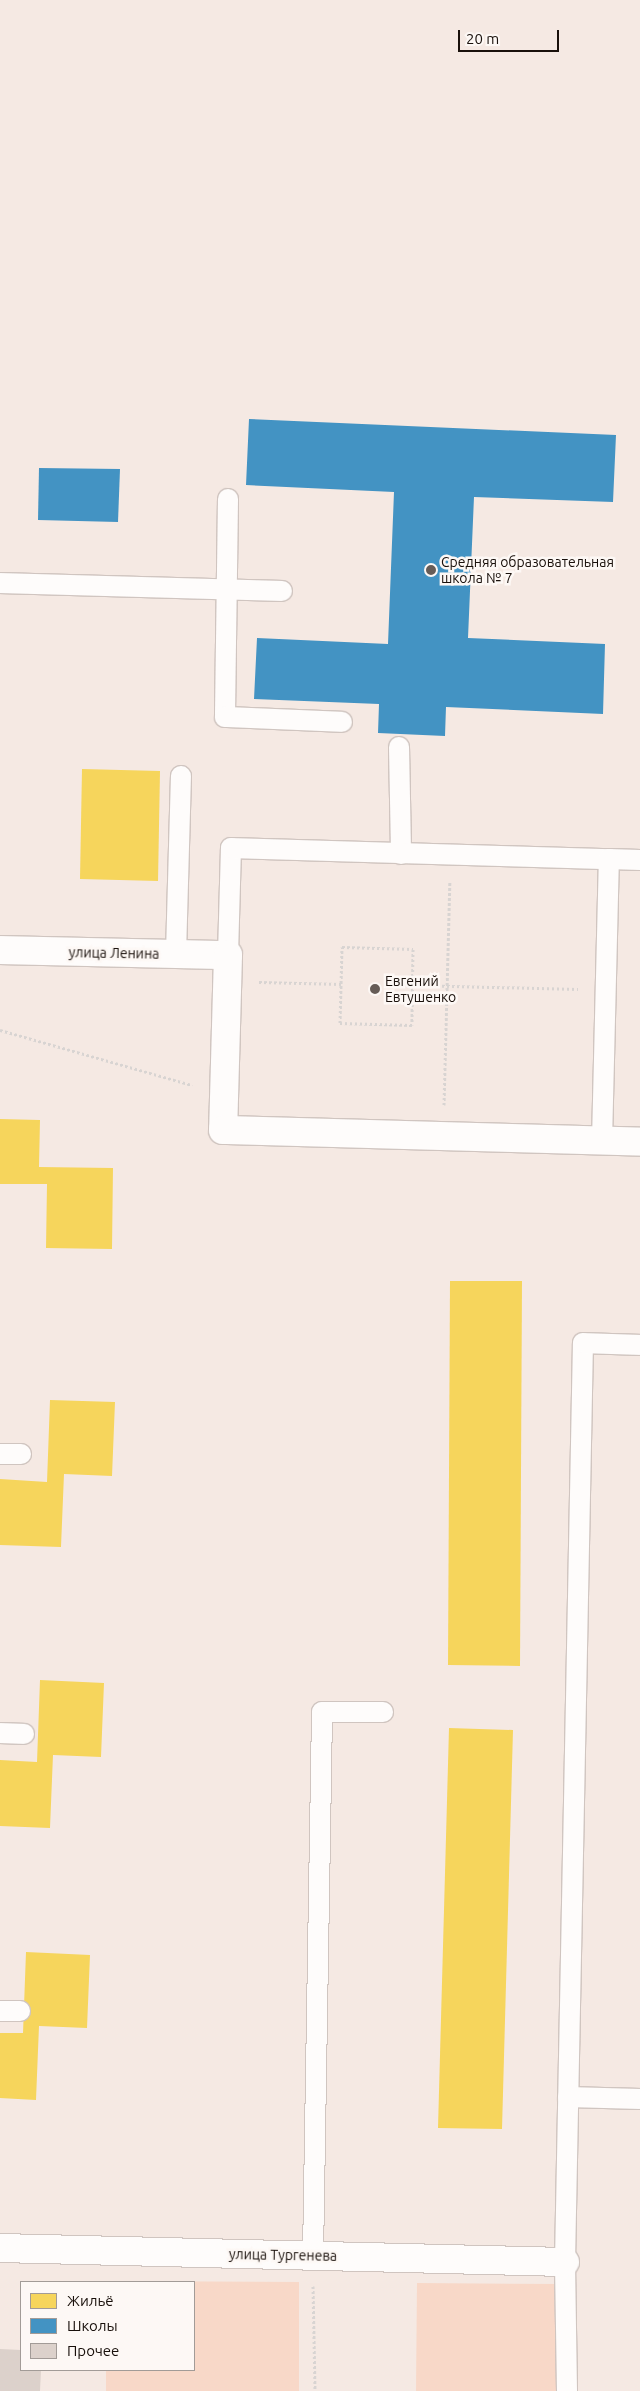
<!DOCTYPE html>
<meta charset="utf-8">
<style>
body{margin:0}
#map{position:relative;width:640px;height:2391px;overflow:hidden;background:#f5e9e3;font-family:Ubuntu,sans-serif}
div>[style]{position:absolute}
.green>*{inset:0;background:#f8d8c8}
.homes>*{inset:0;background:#f6d55c}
.schools>*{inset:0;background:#4393c3}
.building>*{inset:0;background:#dcd1cb}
.path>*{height:3px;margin-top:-1.5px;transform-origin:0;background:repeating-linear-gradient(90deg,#d8d4d2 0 2.5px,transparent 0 5px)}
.roads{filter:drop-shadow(1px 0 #d0c5c0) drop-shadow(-1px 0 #d0c5c0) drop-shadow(0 1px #d0c5c0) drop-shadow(0 -1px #d0c5c0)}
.service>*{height:20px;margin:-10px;padding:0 10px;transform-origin:10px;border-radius:10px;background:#fefcfb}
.minor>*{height:28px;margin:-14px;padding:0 14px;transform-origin:14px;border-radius:14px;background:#fefcfb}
.dots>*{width:14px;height:14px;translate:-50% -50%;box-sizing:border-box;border:2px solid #fdf8f5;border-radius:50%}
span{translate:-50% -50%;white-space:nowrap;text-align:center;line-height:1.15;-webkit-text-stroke:5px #fdf8f5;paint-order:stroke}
.poi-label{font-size:14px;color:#19100b}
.left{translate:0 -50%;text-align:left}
.street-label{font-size:14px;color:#19100b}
.legend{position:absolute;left:20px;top:2281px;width:175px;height:90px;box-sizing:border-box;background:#fdf8f5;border:1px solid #a29b97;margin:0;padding:6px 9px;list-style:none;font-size:15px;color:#19100b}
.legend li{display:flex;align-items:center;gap:10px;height:25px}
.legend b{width:25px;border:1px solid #a29b97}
.scale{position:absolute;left:458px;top:30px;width:101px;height:22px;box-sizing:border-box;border:2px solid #19100b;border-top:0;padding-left:6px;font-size:15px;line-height:18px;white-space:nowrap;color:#19100b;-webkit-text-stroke:4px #fdf8f5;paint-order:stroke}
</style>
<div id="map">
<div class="green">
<div style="clip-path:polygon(107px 2281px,299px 2282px,299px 2391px,106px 2391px,106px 2370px,194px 2370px,194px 2282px)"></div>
<div style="clip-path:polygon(417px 2283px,558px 2284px,557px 2391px,416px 2391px)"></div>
</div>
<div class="homes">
<div style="clip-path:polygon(82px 769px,160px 771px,158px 881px,80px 879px)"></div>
<div style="clip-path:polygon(0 1119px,40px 1120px,39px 1167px,113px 1168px,112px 1249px,46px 1248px,47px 1184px,0 1184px)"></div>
<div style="clip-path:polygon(450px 1281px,522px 1281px,520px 1666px,448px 1665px)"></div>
<div style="clip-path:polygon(50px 1400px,115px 1402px,112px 1476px,64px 1474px,61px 1547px,0 1545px,0 1479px,47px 1482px)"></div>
<div style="clip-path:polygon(40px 1680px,104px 1683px,101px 1757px,53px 1755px,50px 1828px,0 1826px,0 1760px,37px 1762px)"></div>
<div style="clip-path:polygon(449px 1728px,513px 1730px,502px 2129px,438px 2128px)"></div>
<div style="clip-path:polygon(26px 1952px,90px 1955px,87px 2028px,39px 2026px,36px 2100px,0 2098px,0 2033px,23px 2033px)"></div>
</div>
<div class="schools">
<div style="clip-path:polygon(249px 419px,616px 435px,613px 502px,474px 497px,468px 638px,605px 644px,603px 714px,446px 707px,445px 736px,378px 733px,379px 704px,254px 699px,257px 638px,388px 644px,394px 492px,246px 485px)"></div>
<div style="clip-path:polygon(39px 468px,120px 469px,118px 522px,38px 520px)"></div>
</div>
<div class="building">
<div style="clip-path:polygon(0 2349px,21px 2350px,21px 2370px,41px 2370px,40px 2391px,0 2391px)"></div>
</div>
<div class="path">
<div style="left:342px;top:947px;width:71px;rotate:1.6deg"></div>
<div style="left:413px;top:949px;width:76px;rotate:90.8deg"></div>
<div style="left:412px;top:1025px;width:72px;rotate:-178.4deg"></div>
<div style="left:340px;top:1023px;width:76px;rotate:-88.5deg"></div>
<div style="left:259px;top:982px;width:82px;rotate:1.4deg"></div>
<div style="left:412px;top:985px;width:166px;rotate:1.4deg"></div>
<div style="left:0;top:1030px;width:200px;rotate:16deg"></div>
<div style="left:444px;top:1105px;width:224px;rotate:-88.5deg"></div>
<div style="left:313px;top:2286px;width:105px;rotate:88.9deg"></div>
</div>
<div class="roads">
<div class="service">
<div style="left:228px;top:499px;width:218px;rotate:90.8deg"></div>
<div style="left:225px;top:717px;width:117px;rotate:2.4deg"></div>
<div style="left:0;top:583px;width:282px;rotate:1.6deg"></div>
<div style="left:399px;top:747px;width:107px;rotate:88.9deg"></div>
<div style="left:176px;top:954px;width:178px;rotate:-88.4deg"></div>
<div style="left:228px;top:955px;width:107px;rotate:-88.4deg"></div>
<div style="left:231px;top:848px;width:378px;rotate:1.7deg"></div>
<div style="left:602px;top:1141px;width:282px;rotate:-88.6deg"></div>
<div style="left:609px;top:859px;width:31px;rotate:2deg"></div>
<div style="left:0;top:1454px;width:21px"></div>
<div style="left:0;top:1733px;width:24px;rotate:2deg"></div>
<div style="left:0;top:2011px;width:20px"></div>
<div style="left:568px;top:2097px;width:72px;rotate:1.6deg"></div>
<div style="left:313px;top:2256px;width:544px;rotate:-89.05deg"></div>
<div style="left:322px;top:1712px;width:61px"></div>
<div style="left:567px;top:2391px;width:129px;rotate:-90.9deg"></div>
<div style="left:565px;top:2262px;width:919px;rotate:-88.88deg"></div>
<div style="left:583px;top:1343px;width:57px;rotate:2deg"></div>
</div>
<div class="minor">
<div style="left:0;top:950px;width:228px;rotate:1.3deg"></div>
<div style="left:228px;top:955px;width:175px;rotate:91.6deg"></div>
<div style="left:223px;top:1130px;width:417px;rotate:1.6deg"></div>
<div style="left:0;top:2248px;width:565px;rotate:1.42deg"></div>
</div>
</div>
<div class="dots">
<div style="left:431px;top:570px;background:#665c57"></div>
<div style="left:375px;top:989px;background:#665c57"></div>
</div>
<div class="poi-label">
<span class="left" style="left:441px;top:570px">Средняя образовательная<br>школа № 7</span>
<span class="left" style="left:385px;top:989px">Евгений<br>Евтушенко</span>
</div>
<div class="street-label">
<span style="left:114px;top:953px;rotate:1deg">улица Ленина</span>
<span style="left:283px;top:2255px;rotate:1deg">улица Тургенева</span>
</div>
<ul class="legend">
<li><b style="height:14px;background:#f6d55c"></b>Жильё</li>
<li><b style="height:14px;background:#4393c3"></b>Школы</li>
<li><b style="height:14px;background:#dcd1cb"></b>Прочее</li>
</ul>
<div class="scale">20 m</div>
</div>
